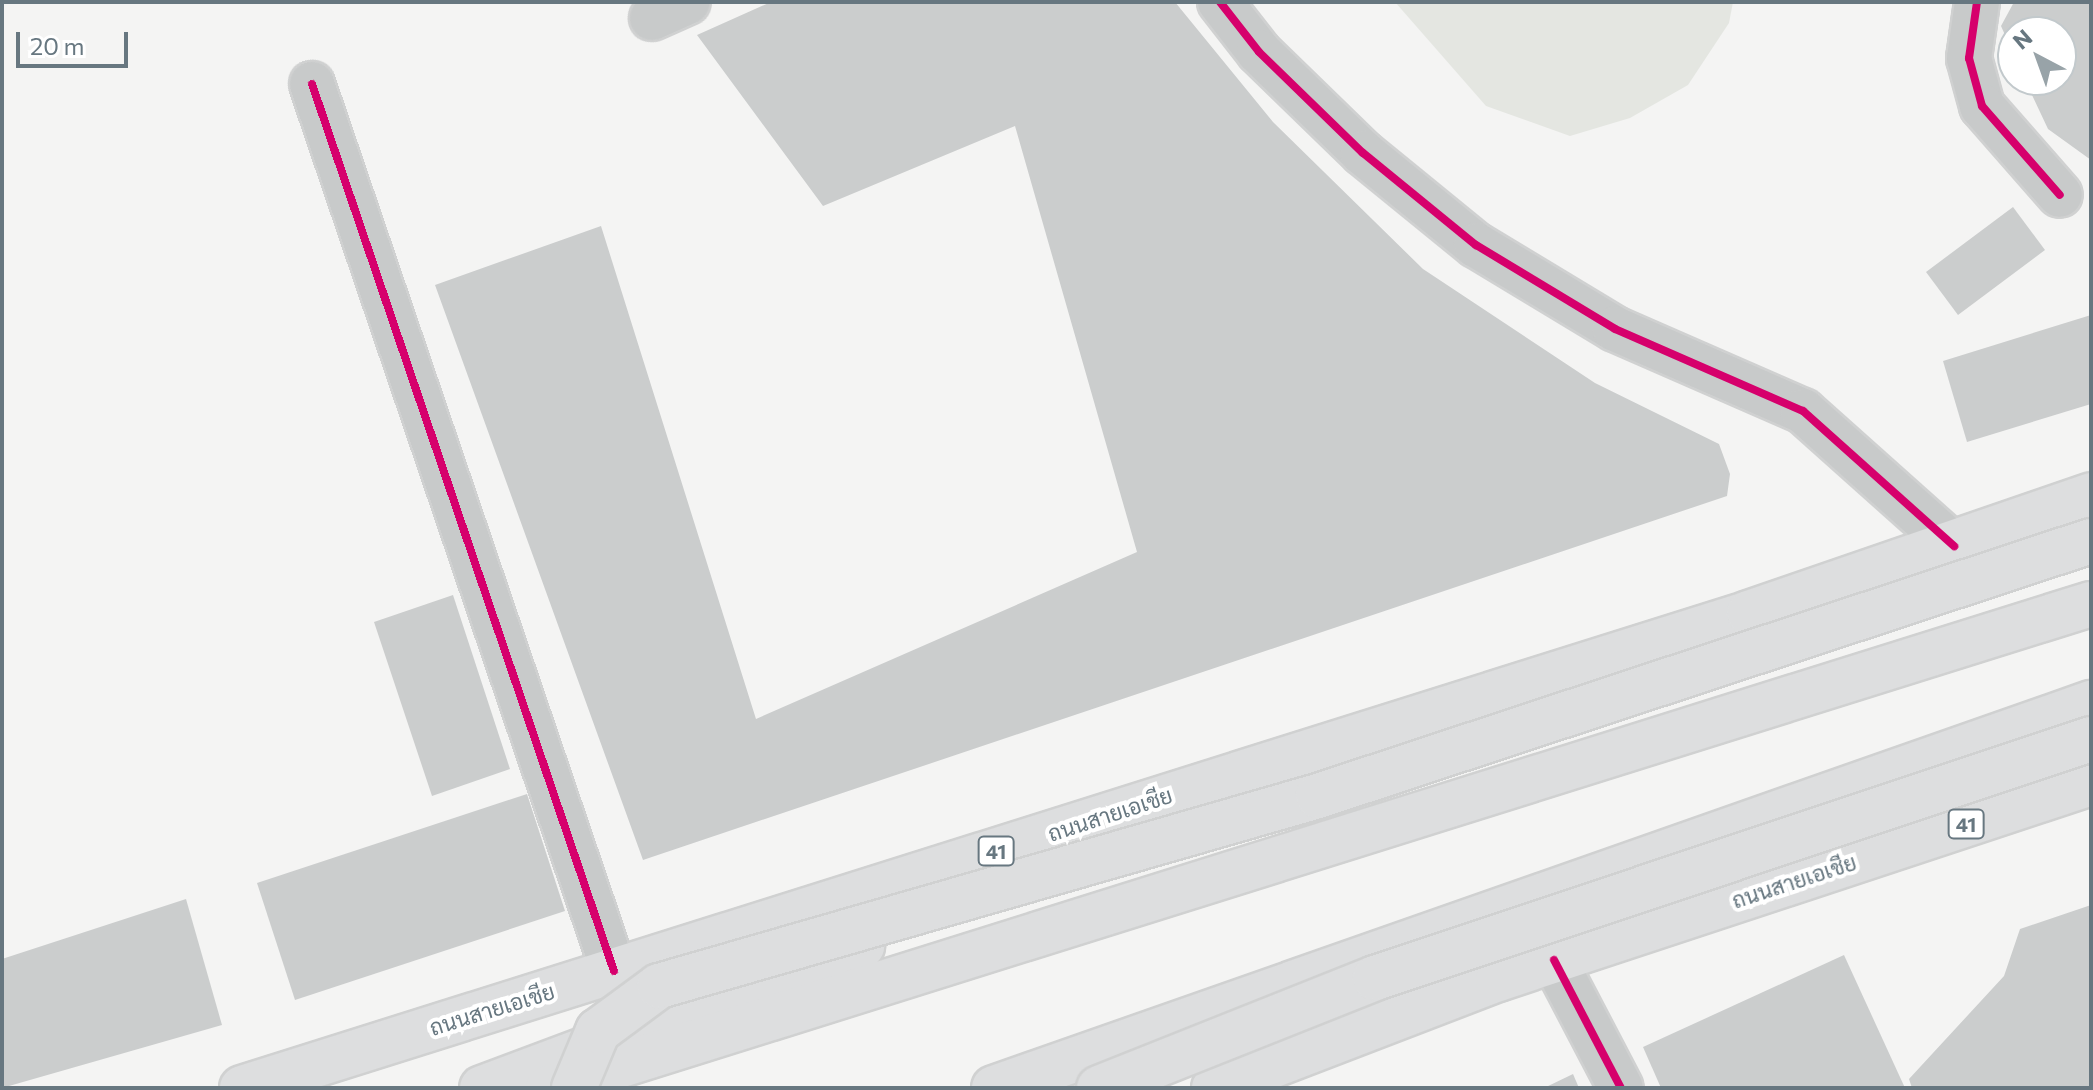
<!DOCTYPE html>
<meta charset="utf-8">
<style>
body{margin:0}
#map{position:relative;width:2093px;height:1090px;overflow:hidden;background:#f4f4f3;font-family:Commissioner,Sarabun,sans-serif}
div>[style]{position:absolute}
.green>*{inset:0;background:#e4e6e1}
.building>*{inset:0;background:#cbcdcd}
.roads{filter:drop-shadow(2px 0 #d0d1d1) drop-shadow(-2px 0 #d0d1d1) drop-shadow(0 2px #d0d1d1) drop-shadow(0 -2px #d0d1d1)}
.minor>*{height:44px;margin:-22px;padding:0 22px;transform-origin:22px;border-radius:22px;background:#c8caca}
.highway>*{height:44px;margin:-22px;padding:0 22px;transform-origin:22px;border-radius:22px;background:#dddedf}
.bridges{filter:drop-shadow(2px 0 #d0d1d1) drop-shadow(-2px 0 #d0d1d1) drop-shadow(0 2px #d0d1d1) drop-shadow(0 -2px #d0d1d1)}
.highway-bridge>*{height:44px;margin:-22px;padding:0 22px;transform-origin:22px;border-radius:22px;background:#dddedf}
.cycleway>*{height:8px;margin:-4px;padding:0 4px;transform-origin:4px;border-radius:4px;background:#d6006c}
span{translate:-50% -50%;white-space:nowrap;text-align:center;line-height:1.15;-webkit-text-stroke:8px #fff;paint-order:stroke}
.shield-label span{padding:2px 6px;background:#fff;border:2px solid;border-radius:6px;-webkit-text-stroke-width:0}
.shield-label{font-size:20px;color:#677780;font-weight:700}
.street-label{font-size:22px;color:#677780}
.frame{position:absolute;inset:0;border:4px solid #677780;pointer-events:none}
.north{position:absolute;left:1997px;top:16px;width:80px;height:80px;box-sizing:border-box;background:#fff;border:2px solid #c2c9cc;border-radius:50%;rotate:319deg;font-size:22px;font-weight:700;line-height:32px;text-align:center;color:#677780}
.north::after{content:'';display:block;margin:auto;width:28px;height:36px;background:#98a3a8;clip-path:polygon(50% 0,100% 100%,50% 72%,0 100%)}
.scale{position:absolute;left:16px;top:32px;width:112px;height:36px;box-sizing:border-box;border:4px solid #677780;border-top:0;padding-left:10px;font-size:24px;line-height:28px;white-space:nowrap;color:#677780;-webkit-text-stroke:6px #fff;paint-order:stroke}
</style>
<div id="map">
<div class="green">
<div style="clip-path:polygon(1395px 2px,1733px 2px,1729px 23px,1688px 85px,1630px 118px,1570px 136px,1486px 106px)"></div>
</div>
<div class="building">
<div style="clip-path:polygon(771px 2px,1175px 2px,1273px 122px,1423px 269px,1595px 383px,1719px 444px,1730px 474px,1727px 496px,643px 860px,435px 285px,601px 226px,756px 719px,1137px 552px,1015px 126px,823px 206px,697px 35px)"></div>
<div style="clip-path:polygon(2014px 2px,2091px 2px,2091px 160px,2048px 129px,2025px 80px,2061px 80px,2061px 32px,2013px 32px,2013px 53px,2001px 26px)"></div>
<div style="clip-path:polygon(2013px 207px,2045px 250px,1958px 315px,1926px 272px)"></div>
<div style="clip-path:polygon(2091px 315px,2091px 404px,1967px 442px,1943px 361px)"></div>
<div style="clip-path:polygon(453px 595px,510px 769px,432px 796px,374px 622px)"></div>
<div style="clip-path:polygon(527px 794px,565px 911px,295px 1000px,257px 883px)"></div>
<div style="clip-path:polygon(186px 899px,222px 1025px,2px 1088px,2px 959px)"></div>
<div style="clip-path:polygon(2091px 905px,2091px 1088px,1912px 1088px,1909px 1079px,2004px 976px,2020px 929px)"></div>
<div style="clip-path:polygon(1844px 955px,1905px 1088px,1661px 1088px,1643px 1047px)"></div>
<div style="clip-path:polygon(1573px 1074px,1579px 1088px,1544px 1088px)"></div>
</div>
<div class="roads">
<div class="minor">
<div style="left:1220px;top:2px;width:63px;rotate:52deg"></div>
<div style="left:1259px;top:52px;width:145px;rotate:44.2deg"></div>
<div style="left:1363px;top:153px;width:146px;rotate:39.2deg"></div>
<div style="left:1476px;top:245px;width:162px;rotate:31.1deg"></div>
<div style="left:1615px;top:329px;width:205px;rotate:23.6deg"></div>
<div style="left:1803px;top:411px;width:203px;rotate:41.8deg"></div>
<div style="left:1977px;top:2px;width:57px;rotate:98.1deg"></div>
<div style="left:1969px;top:58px;width:50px;rotate:74.8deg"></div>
<div style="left:1982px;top:106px;width:118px;rotate:48.8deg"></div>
<div style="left:652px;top:18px;width:39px;rotate:-24deg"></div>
<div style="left:312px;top:84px;width:937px;rotate:71.2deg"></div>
<div style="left:1554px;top:960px;width:144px;rotate:62.4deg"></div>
</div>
<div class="highway">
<div style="left:242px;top:1088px;width:1580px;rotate:-17.49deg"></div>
<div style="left:1749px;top:613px;width:362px;rotate:-19deg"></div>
<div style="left:482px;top:1088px;width:406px;rotate:-20.5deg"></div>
<div style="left:548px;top:1088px;width:1617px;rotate:-17.42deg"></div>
<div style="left:994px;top:1088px;width:1163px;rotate:-19.34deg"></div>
<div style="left:1214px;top:1088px;width:304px;rotate:-21deg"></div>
<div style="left:1498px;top:979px;width:625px;rotate:-18.29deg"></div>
</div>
</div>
<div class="bridges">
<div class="highway-bridge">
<div style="left:574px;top:1088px;width:62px;rotate:-67.2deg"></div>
<div style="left:598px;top:1031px;width:76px;rotate:-36.4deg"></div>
<div style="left:659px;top:986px;width:686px;rotate:-16.08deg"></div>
<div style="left:1318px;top:796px;width:814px;rotate:-18.26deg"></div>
<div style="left:1099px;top:1088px;width:297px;rotate:-21.7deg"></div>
<div style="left:1375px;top:978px;width:755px;rotate:-18.46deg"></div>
</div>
</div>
<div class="cycleway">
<div style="left:1220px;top:2px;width:63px;rotate:52deg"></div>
<div style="left:1259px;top:52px;width:145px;rotate:44.2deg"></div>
<div style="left:1363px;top:153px;width:146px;rotate:39.2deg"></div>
<div style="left:1476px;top:245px;width:162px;rotate:31.1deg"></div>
<div style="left:1615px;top:329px;width:205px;rotate:23.6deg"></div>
<div style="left:1803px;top:411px;width:203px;rotate:41.8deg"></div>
<div style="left:1977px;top:2px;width:57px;rotate:98.1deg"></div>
<div style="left:1969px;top:58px;width:50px;rotate:74.8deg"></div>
<div style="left:1982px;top:106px;width:118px;rotate:48.8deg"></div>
<div style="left:312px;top:84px;width:937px;rotate:71.2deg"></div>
<div style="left:1554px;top:960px;width:144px;rotate:62.4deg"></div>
</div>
<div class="shield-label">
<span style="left:1966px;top:824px">41</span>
<span style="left:996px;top:851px">41</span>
</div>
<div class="street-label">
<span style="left:1110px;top:814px;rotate:-18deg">ถนนสายเอเชีย</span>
<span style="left:1794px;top:881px;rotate:-18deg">ถนนสายเอเชีย</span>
<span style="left:492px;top:1009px;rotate:-17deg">ถนนสายเอเชีย</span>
</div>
<div class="frame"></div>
<div class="north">N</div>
<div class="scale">20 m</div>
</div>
